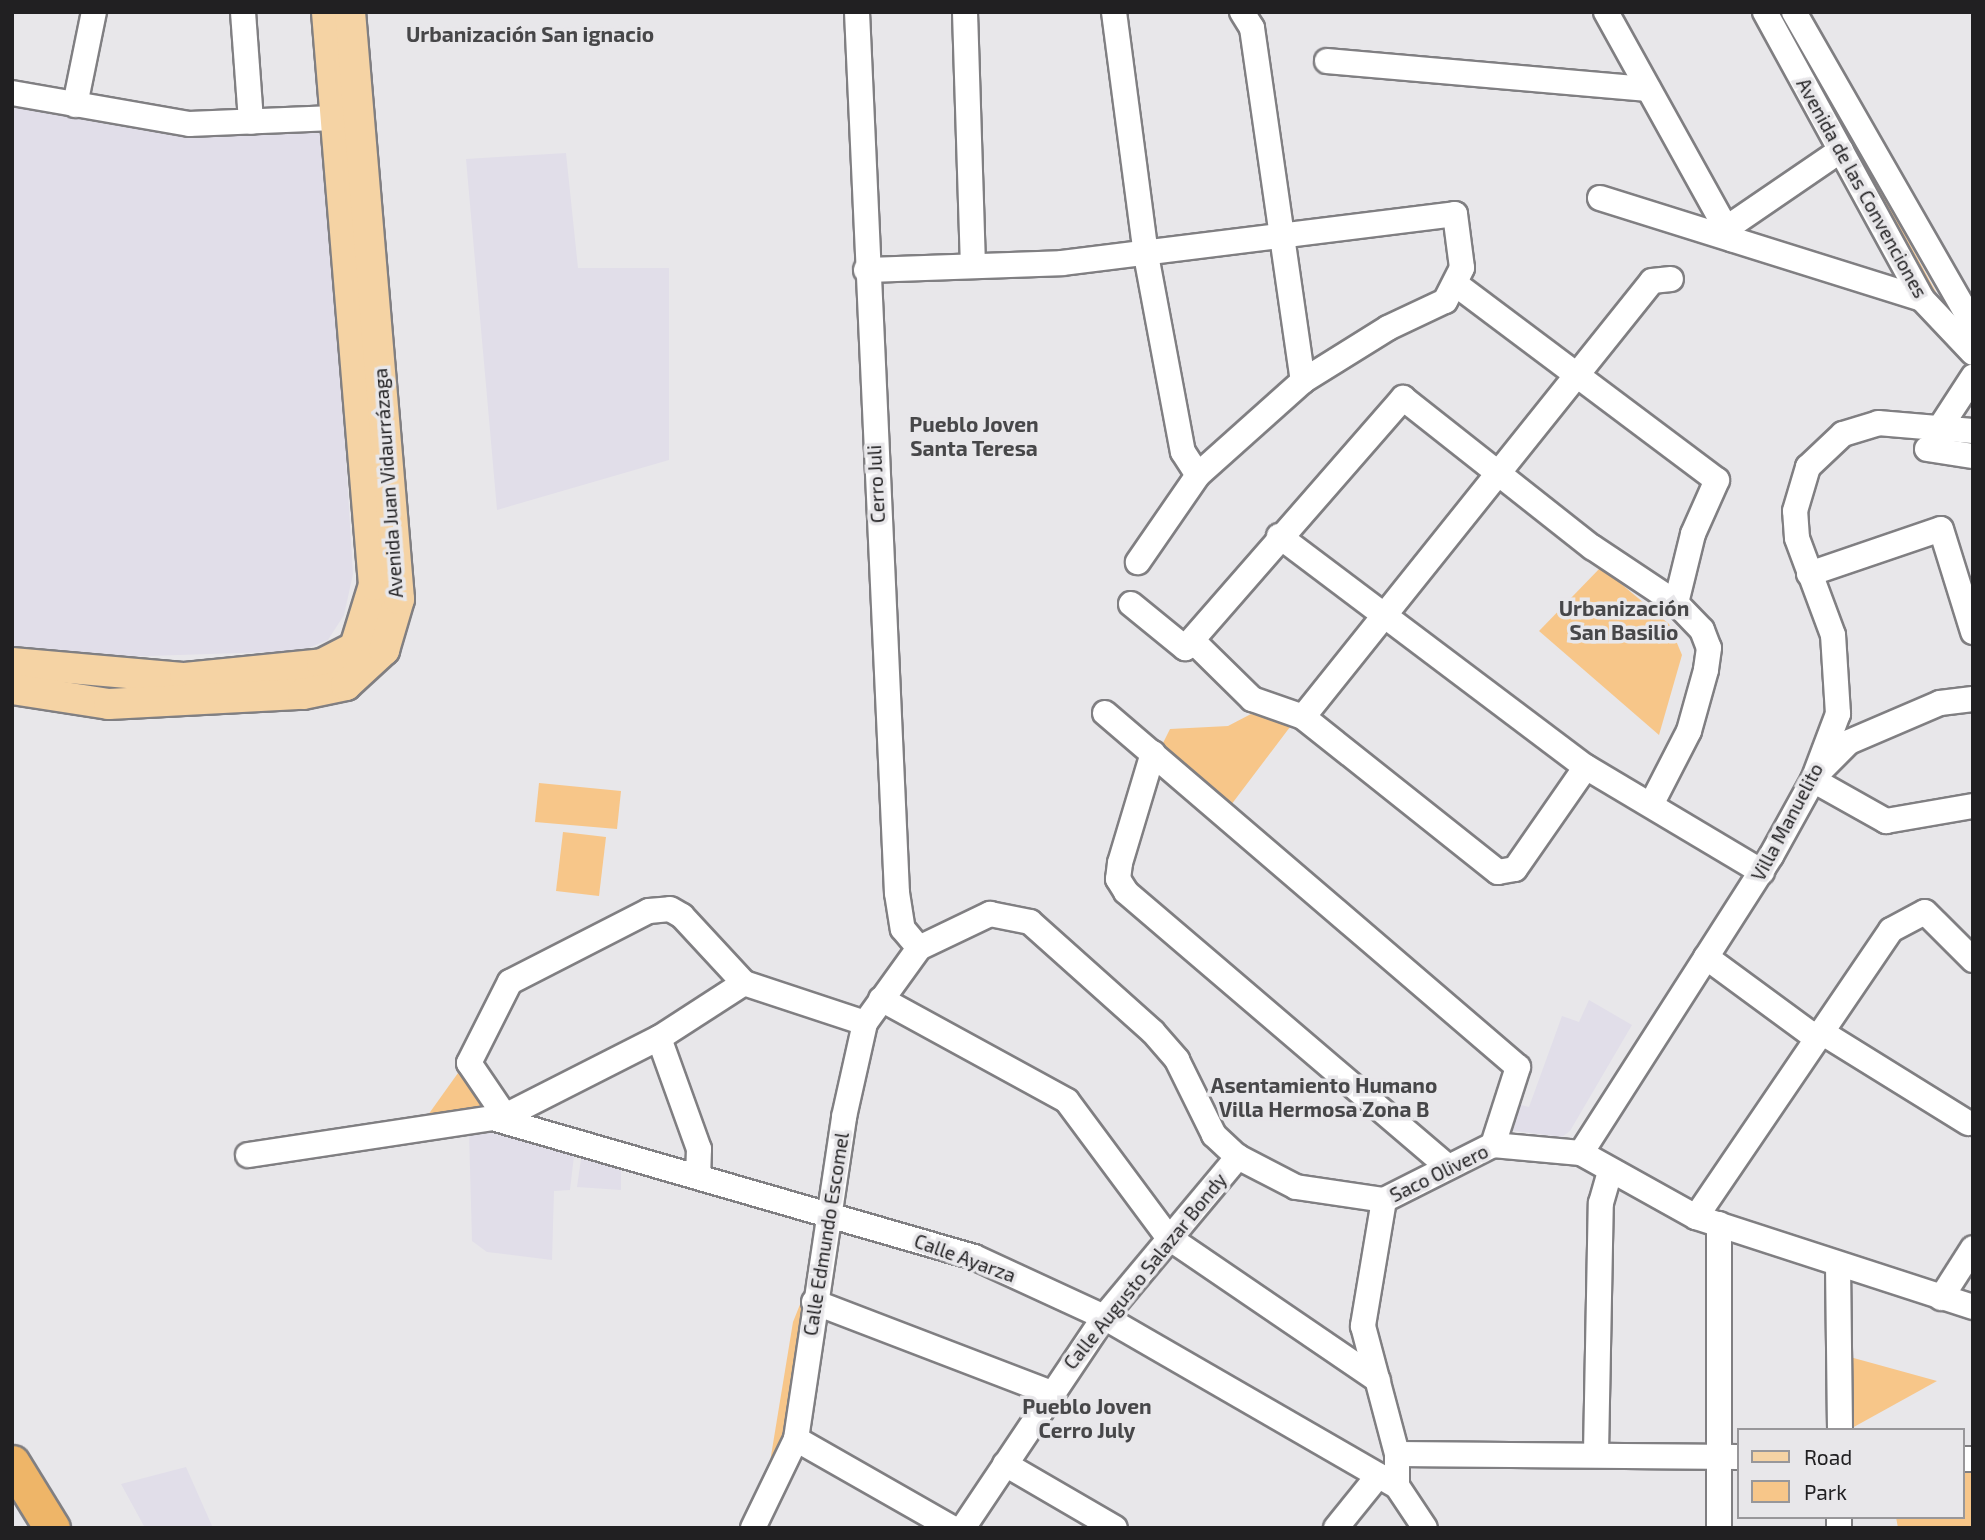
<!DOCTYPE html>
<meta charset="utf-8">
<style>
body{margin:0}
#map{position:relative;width:1985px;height:1540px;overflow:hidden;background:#e8e7ea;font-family:"Exo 2",sans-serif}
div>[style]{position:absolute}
.built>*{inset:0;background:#e1dee9}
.green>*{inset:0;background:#f7c689}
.roads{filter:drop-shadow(2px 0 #807f82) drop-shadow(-2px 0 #807f82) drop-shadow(0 2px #807f82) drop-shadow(0 -2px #807f82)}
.minor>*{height:24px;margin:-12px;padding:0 12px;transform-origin:12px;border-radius:12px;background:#fff}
.major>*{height:30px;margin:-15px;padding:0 15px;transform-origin:15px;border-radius:15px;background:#f5d3a4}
.highway>*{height:35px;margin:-17.5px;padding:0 17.5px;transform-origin:17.5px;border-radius:17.5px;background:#eeb568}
span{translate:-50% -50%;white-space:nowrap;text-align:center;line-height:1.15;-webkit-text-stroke:7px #e8e7ea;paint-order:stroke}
.street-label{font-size:19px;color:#212022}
.neighbourhood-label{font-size:21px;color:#474749;font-weight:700}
.frame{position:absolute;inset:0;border:14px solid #212022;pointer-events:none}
.legend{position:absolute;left:1737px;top:1428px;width:228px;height:91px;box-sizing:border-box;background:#e8e7ea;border:2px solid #98979a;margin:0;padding:9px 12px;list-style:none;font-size:21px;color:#212022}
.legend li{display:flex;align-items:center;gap:14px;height:35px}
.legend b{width:35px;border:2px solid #98979a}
</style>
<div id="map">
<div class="built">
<div style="clip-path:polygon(12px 104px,197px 137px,326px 132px,353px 574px,344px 615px,328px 640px,301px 651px,56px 659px,12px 651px)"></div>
<div style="clip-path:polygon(566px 153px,578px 268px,669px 268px,669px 460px,497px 510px,466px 159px)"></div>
<div style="clip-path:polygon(1589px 1000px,1632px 1025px,1570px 1131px,1562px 1137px,1507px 1130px,1514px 1103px,1529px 1107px,1562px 1016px,1579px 1022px)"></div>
<div style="clip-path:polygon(496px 1130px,574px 1156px,570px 1190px,554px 1191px,552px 1260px,487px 1252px,472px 1241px,469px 1132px)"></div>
<div style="clip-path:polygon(582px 1152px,621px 1169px,621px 1190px,577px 1187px)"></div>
<div style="clip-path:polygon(186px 1467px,213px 1528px,145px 1528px,121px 1484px)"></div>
</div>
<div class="green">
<div style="clip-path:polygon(1773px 12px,1783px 12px,1937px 294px,1933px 294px)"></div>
<div style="clip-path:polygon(1601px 567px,1669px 624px,1682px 655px,1659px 735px,1539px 631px)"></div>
<div style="clip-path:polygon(1251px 714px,1293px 723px,1231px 805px,1161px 747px,1170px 729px,1228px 726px)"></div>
<div style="clip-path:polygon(539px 783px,621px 791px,617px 829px,535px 822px)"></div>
<div style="clip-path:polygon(563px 832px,606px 837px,599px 896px,556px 891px)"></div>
<div style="clip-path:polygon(463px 1066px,482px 1110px,423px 1122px)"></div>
<div style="clip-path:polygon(809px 1282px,804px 1331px,778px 1469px,770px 1462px,793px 1322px)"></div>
<div style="clip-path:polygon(1850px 1357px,1937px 1381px,1852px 1428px)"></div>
<div style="clip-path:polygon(1962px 1471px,1973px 1471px,1973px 1528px,1898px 1528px,1896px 1517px,1962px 1517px)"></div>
</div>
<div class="roads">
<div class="minor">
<div style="left:243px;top:12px;width:110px;rotate:85.8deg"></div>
<div style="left:857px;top:12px;width:882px;rotate:87.4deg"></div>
<div style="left:897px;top:893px;width:36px;rotate:81deg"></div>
<div style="left:903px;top:929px;width:25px;rotate:50deg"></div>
<div style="left:965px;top:12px;width:253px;rotate:88.2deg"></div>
<div style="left:1114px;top:12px;width:245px;rotate:82.5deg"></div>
<div style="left:1146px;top:255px;width:200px;rotate:79.4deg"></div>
<div style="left:1183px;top:452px;width:27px;rotate:57deg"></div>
<div style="left:1242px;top:12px;width:19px;rotate:58deg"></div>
<div style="left:1252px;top:28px;width:357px;rotate:81.8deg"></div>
<div style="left:1606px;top:12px;width:260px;rotate:61deg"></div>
<div style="left:1765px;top:12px;width:327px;rotate:61.3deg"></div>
<div style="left:1922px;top:299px;width:74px;rotate:46.6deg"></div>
<div style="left:1794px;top:12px;width:361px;rotate:60.2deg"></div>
<div style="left:1327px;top:61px;width:322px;rotate:5deg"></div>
<div style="left:12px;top:93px;width:180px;rotate:9.9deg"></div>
<div style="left:189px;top:124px;width:145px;rotate:-2.4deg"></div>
<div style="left:75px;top:105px;width:95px;rotate:-78.5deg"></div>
<div style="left:1600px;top:198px;width:337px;rotate:17.4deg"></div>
<div style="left:1727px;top:228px;width:138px;rotate:-34.4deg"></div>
<div style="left:866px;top:270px;width:196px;rotate:-2deg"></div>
<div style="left:1062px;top:263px;width:396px;rotate:-7.1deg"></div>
<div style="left:1455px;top:214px;width:54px;rotate:82.6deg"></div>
<div style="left:1462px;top:268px;width:37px;rotate:117deg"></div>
<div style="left:1445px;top:301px;width:63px;rotate:154.7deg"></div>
<div style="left:1388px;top:328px;width:100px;rotate:148.1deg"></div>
<div style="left:1303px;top:381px;width:141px;rotate:138.2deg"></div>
<div style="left:1198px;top:475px;width:106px;rotate:124.6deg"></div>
<div style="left:1457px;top:285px;width:325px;rotate:36.9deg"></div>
<div style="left:1717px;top:480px;width:59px;rotate:114deg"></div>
<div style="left:1693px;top:534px;width:71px;rotate:103.8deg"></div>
<div style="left:1941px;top:426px;width:59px;rotate:-56.9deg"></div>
<div style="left:1927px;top:449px;width:47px;rotate:8.7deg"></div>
<div style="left:1279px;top:536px;width:384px;rotate:37deg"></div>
<div style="left:1586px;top:767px;width:205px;rotate:30.8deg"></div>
<div style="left:1809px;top:574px;width:139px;rotate:-18.8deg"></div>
<div style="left:1941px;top:529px;width:108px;rotate:72.7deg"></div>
<div style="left:1131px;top:604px;width:70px;rotate:39.2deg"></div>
<div style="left:1185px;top:648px;width:332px;rotate:-48.9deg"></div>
<div style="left:1403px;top:398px;width:241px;rotate:38.3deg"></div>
<div style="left:1592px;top:547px;width:101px;rotate:33.7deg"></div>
<div style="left:1676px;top:603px;width:37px;rotate:46deg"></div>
<div style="left:1702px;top:630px;width:19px;rotate:69deg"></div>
<div style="left:1709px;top:648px;width:22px;rotate:98deg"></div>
<div style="left:1706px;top:670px;width:63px;rotate:105.6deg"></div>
<div style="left:1689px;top:731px;width:83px;rotate:117.2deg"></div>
<div style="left:1193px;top:641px;width:83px;rotate:44.5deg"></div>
<div style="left:1252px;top:699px;width:54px;rotate:19.4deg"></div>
<div style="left:1303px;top:717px;width:249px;rotate:38.5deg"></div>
<div style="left:1498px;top:872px;width:17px;rotate:-10deg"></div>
<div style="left:1515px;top:869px;width:124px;rotate:-55.2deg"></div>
<div style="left:1105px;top:713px;width:544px;rotate:40.6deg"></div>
<div style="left:1518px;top:1067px;width:82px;rotate:107.8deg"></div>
<div style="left:1303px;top:717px;width:558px;rotate:-51.32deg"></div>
<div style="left:1652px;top:281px;width:19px;rotate:-6deg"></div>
<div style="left:1153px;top:753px;width:115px;rotate:106.7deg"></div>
<div style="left:1120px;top:863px;width:16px;rotate:97deg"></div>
<div style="left:1118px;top:879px;width:15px;rotate:58deg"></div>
<div style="left:1126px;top:892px;width:423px;rotate:40.5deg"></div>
<div style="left:1822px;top:769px;width:38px;rotate:-45deg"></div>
<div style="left:1849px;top:742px;width:99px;rotate:-23.2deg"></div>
<div style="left:1940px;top:703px;width:33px;rotate:-7deg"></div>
<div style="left:1813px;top:780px;width:84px;rotate:29.3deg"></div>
<div style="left:1886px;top:821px;width:88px;rotate:-9.8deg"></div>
<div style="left:919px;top:948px;width:79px;rotate:-25.6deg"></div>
<div style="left:990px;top:914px;width:41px;rotate:11.3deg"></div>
<div style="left:1030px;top:922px;width:165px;rotate:41.8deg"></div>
<div style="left:1153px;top:1032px;width:37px;rotate:49deg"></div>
<div style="left:1177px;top:1060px;width:84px;rotate:63.7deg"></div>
<div style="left:1214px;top:1135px;width:33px;rotate:43deg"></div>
<div style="left:1238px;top:1157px;width:65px;rotate:27.3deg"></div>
<div style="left:1296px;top:1187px;width:89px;rotate:8.4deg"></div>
<div style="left:1384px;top:1200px;width:122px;rotate:-26.8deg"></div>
<div style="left:1493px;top:1145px;width:88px;rotate:5.2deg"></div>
<div style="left:1581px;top:1153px;width:132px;rotate:29.1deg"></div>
<div style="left:1696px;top:1217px;width:291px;rotate:18deg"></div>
<div style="left:1706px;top:957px;width:130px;rotate:36.3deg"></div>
<div style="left:1811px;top:1034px;width:12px;rotate:-5deg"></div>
<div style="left:1823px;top:1033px;width:171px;rotate:31.8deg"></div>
<div style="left:881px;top:999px;width:212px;rotate:28.7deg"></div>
<div style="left:1067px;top:1101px;width:169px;rotate:53.4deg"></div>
<div style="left:1168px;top:1237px;width:254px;rotate:34.3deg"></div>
<div style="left:659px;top:1038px;width:118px;rotate:70.2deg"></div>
<div style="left:699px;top:1149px;width:28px;rotate:92deg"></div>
<div style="left:505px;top:1116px;width:64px;rotate:-124.2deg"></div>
<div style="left:469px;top:1063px;width:91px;rotate:-63.2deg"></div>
<div style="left:510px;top:982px;width:156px;rotate:-27.1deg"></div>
<div style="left:649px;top:911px;width:21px;rotate:-5deg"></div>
<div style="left:670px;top:909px;width:14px;rotate:30deg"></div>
<div style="left:682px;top:916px;width:91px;rotate:47.2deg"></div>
<div style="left:744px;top:983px;width:127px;rotate:18.3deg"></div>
<div style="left:496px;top:1119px;width:498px;rotate:16.1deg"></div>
<div style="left:974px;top:1257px;width:143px;rotate:24.8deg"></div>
<div style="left:1104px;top:1317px;width:338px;rotate:30deg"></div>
<div style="left:1581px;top:1153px;width:353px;rotate:-57.4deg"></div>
<div style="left:1771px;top:856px;width:87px;rotate:-61.1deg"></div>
<div style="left:1813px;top:780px;width:71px;rotate:-69.3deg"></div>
<div style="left:1838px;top:714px;width:79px;rotate:-93.6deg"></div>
<div style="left:1833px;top:635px;width:103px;rotate:-110.4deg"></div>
<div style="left:1797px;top:538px;width:27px;rotate:-94deg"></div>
<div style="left:1795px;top:511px;width:46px;rotate:-73.5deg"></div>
<div style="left:1808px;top:467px;width:48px;rotate:-43.3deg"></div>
<div style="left:1843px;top:434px;width:37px;rotate:-17deg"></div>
<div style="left:1878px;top:423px;width:95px;rotate:4.8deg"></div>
<div style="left:248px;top:1155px;width:260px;rotate:-8.6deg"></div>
<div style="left:505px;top:1116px;width:173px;rotate:-26.9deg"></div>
<div style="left:659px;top:1038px;width:101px;rotate:-32.9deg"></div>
<div style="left:1384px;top:1200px;width:128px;rotate:99.5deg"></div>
<div style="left:1363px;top:1326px;width:132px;rotate:75.1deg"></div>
<div style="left:1397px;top:1454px;width:32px;rotate:90deg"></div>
<div style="left:1397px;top:1486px;width:50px;rotate:56.3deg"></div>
<div style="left:1696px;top:1217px;width:347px;rotate:-55.8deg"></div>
<div style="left:1891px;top:930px;width:38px;rotate:-28deg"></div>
<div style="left:1925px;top:912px;width:68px;rotate:45deg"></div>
<div style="left:1719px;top:1224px;width:304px;rotate:90deg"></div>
<div style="left:1838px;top:1265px;width:165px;rotate:89.3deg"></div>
<div style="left:1941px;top:1298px;width:59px;rotate:-57.4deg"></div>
<div style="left:814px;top:1302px;width:252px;rotate:21deg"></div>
<div style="left:796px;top:1439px;width:180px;rotate:29.7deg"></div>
<div style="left:1596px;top:1453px;width:250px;rotate:-88.9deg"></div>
<div style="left:1601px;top:1203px;width:33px;rotate:-74deg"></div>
<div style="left:1397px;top:1454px;width:341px;rotate:0.5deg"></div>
<div style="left:1962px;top:1459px;width:11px"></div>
<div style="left:1005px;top:1464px;width:127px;rotate:30.2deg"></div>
<div style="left:753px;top:1528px;width:99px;rotate:-64.2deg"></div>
<div style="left:796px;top:1439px;width:326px;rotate:-81.5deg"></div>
<div style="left:844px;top:1117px;width:96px;rotate:-77.4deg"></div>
<div style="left:865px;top:1023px;width:92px;rotate:-54.2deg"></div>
<div style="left:963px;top:1528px;width:254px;rotate:-56.2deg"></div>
<div style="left:1104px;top:1317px;width:209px;rotate:-50.1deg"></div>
<div style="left:1336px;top:1528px;width:67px;rotate:-51.1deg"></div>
<div style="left:1839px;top:1528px;width:11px;rotate:-90deg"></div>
</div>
<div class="major">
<div style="left:12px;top:663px;width:174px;rotate:5deg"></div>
<div style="left:185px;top:678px;width:138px;rotate:-5.8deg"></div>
<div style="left:322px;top:664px;width:37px;rotate:-27deg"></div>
<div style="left:355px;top:647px;width:65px;rotate:-73deg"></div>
<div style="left:374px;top:585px;width:575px;rotate:-94.69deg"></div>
<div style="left:12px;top:689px;width:98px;rotate:8.8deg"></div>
<div style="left:109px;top:704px;width:194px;rotate:-3deg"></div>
<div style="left:303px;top:694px;width:44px;rotate:-11.8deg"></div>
<div style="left:346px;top:685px;width:52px;rotate:-42.6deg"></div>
<div style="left:384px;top:650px;width:53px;rotate:-73.6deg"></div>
<div style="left:399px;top:599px;width:589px;rotate:-94.77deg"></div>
</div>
<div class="highway">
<div style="left:12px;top:1463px;width:76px;rotate:58.4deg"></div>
</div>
</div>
<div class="street-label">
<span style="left:1862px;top:188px;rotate:61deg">Avenida de las Convenciones</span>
<span style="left:388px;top:483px;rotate:-94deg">Avenida Juan Vidaurrázaga</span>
<span style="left:876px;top:484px;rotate:-93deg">Cerro Juli</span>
<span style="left:1787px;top:822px;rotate:-62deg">Villa Manuelito</span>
<span style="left:1439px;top:1173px;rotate:-26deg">Saco Olivero</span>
<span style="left:826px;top:1234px;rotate:-81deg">Calle Edmundo Escomel</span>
<span style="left:965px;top:1258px;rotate:20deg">Calle Ayarza</span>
<span style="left:1145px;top:1271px;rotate:-51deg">Calle Augusto Salazar Bondy</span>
</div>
<div class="neighbourhood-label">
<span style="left:530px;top:34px">Urbanización San ignacio</span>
<span style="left:974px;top:436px">Pueblo Joven<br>Santa Teresa</span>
<span style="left:1624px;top:620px">Urbanización<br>San Basilio</span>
<span style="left:1324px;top:1097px">Asentamiento Humano<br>Villa Hermosa Zona B</span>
<span style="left:1087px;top:1418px">Pueblo Joven<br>Cerro July</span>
</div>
<div class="frame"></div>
<ul class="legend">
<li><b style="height:9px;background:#f5d3a4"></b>Road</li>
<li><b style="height:19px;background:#f7c689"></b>Park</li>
</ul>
</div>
